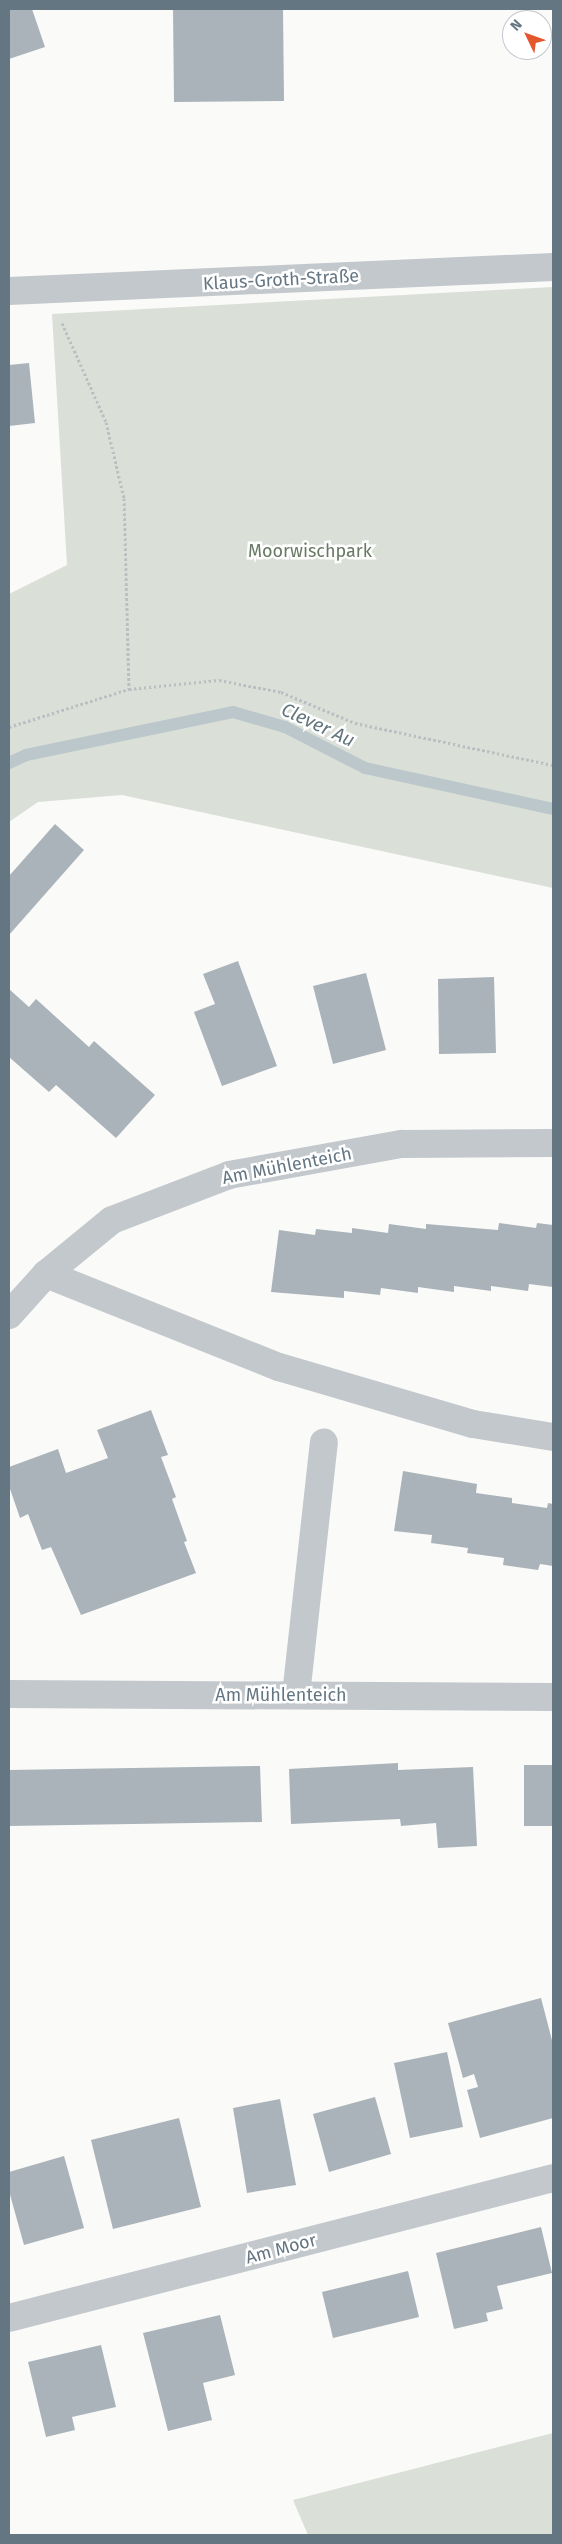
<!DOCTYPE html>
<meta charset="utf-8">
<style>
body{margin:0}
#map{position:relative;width:562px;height:2544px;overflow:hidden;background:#fafaf8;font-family:"Fira Sans",sans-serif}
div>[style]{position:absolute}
.green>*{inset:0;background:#dadfd7}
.stream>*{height:12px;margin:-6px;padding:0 6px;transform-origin:6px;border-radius:6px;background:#bbc7cb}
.building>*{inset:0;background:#aab3b9}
.path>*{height:3px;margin-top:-1.5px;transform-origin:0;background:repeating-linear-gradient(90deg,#bbbfc2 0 2.5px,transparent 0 5px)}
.minor>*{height:28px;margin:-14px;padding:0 14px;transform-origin:14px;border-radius:14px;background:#c3c8cc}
span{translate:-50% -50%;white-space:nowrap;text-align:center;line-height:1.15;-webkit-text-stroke:5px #fff;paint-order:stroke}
.street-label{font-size:18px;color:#657683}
.park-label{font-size:18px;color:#687a64}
.water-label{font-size:19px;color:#60757c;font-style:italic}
.frame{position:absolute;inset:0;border:10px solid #657683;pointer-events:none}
.north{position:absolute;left:502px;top:10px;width:50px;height:50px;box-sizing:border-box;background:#fff;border:1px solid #c1c8cd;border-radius:50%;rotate:312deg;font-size:14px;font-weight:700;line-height:20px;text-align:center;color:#657683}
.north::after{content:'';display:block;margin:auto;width:18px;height:22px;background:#e4572e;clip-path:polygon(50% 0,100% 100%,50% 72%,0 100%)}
</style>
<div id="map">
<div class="green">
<div style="clip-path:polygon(553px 287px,553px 888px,122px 795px,38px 802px,9px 822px,9px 594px,67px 565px,52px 314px)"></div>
<div style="clip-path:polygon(553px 2433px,553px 2535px,308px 2535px,293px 2500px)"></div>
</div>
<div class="stream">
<div style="left:9px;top:763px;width:19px;rotate:-25deg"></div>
<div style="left:26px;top:755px;width:211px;rotate:-11.7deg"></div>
<div style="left:233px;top:712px;width:54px;rotate:16.1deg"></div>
<div style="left:285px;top:727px;width:90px;rotate:27.1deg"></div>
<div style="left:365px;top:768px;width:192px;rotate:12.3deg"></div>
</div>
<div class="building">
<div style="clip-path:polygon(9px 9px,32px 9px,45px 47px,9px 59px)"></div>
<div style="clip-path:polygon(173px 9px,283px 9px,284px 101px,174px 102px)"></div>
<div style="clip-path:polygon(29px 363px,35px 423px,9px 426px,9px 365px)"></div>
<div style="clip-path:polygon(55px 824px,84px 850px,9px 935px,9px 876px)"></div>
<div style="clip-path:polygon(238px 961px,277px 1066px,222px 1086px,194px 1012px,215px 1004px,203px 974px)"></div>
<div style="clip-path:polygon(366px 973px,386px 1050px,333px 1064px,313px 986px)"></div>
<div style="clip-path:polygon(494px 977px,496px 1053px,439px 1054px,438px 979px)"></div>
<div style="clip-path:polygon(9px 989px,29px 1007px,36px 999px,89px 1047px,94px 1041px,155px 1095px,116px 1138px,56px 1085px,49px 1092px,9px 1057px)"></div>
<div style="clip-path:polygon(499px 1223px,536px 1228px,537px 1223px,553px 1225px,553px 1287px,529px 1284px,528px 1291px,491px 1286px,491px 1291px,454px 1286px,454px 1292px,418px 1287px,418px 1293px,381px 1288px,380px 1295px,344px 1291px,344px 1298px,271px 1292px,279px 1230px,315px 1235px,316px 1229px,352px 1233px,352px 1228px,388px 1233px,389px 1224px,426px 1229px,426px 1224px,498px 1230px)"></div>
<div style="clip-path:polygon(151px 1410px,168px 1455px,161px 1457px,176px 1497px,172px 1499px,187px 1541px,184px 1542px,196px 1573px,81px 1615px,51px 1547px,42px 1550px,28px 1514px,20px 1518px,9px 1486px,9px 1467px,58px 1449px,66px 1473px,108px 1458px,97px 1430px)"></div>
<div style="clip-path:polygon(403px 1471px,477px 1484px,476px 1493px,512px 1498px,512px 1503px,547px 1508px,548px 1503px,553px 1504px,553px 1566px,540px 1564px,538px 1570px,503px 1565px,504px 1558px,467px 1553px,468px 1548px,431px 1543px,432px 1535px,394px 1531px)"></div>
<div style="clip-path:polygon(398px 1763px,398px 1770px,473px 1767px,477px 1846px,438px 1848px,436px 1823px,401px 1826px,400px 1819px,291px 1824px,289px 1769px)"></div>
<div style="clip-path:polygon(524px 1765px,553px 1765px,553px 1826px,524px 1826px)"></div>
<div style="clip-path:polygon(260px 1766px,262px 1822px,9px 1826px,9px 1770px)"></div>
<div style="clip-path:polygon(541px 1998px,553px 2044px,553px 2118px,480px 2138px,467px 2090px,478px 2087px,474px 2074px,463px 2078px,448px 2023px)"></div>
<div style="clip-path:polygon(447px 2052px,463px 2127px,410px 2138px,394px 2063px)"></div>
<div style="clip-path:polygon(375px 2097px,391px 2154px,329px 2172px,313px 2114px)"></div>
<div style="clip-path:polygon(280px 2099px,296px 2185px,247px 2193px,233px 2108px)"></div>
<div style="clip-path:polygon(179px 2118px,201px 2207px,113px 2229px,91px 2140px)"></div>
<div style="clip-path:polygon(64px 2156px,84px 2228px,24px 2245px,9px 2191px,9px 2172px)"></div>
<div style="clip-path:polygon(541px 2227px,552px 2273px,497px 2286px,503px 2309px,486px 2313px,488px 2321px,454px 2329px,436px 2253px)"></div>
<div style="clip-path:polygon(408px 2271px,419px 2317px,333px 2338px,322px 2292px)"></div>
<div style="clip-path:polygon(220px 2315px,235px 2375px,203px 2383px,212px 2420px,168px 2431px,143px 2333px)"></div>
<div style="clip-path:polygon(101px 2345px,116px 2407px,72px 2417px,75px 2430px,46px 2437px,28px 2362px)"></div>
</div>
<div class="path">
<div style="left:62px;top:323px;width:108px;rotate:66deg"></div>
<div style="left:106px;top:422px;width:78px;rotate:76.7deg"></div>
<div style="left:124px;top:498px;width:191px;rotate:88.5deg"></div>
<div style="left:9px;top:727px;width:126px;rotate:-17.6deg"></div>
<div style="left:129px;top:689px;width:90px;rotate:-5.7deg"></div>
<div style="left:219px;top:680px;width:63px;rotate:11deg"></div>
<div style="left:281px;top:692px;width:80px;rotate:22.7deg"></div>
<div style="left:355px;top:723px;width:202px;rotate:12deg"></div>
</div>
<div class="minor">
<div style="left:9px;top:291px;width:545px;rotate:-2.53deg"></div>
<div style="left:46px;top:1274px;width:251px;rotate:21.8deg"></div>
<div style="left:279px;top:1367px;width:202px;rotate:16.4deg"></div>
<div style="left:473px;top:1424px;width:81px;rotate:9.2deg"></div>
<div style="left:9px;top:1315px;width:55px;rotate:-47.9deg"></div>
<div style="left:46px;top:1274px;width:85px;rotate:-39.3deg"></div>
<div style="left:112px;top:1220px;width:125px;rotate:-21deg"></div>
<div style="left:229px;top:1175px;width:176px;rotate:-10.2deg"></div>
<div style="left:402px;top:1144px;width:151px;rotate:-0.4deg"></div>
<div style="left:9px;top:1694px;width:544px;rotate:0.32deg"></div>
<div style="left:296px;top:1695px;width:254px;rotate:-83.7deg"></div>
<div style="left:9px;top:2318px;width:562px;rotate:-14.43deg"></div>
</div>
<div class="street-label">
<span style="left:281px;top:280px;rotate:-3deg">Klaus-Groth-Straße</span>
<span style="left:287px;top:1166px;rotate:-11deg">Am Mühlenteich</span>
<span style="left:281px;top:1695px">Am Mühlenteich</span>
<span style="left:281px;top:2249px;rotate:-15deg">Am Moor</span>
</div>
<div class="park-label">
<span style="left:310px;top:551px">Moorwischpark</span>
</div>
<div class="water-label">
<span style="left:318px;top:725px;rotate:25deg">Clever Au</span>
</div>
<div class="frame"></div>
<div class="north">N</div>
</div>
